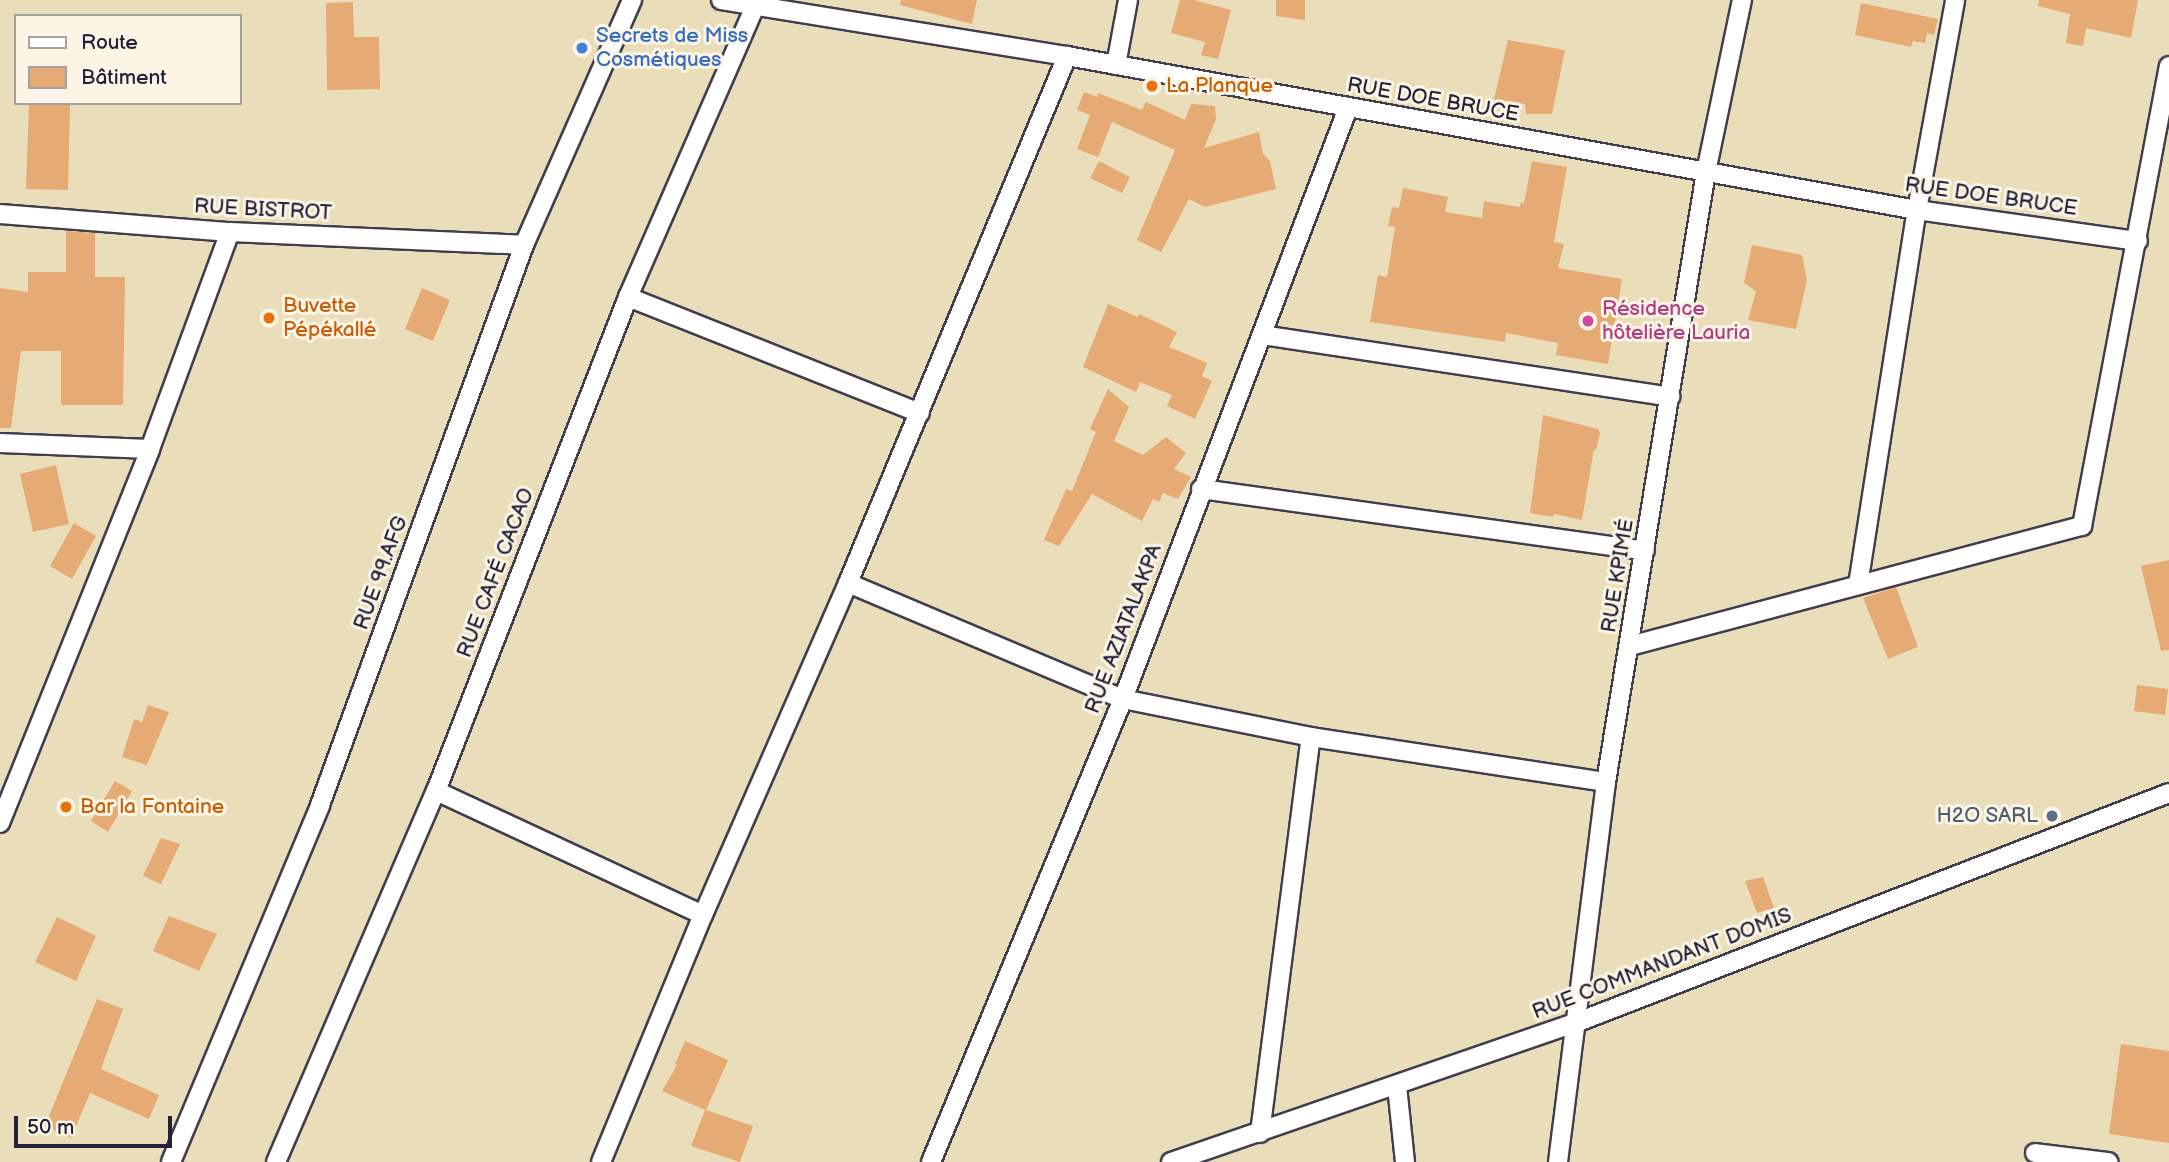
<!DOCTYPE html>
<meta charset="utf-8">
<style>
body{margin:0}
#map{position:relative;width:2169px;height:1162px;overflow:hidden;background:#eadeba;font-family:"Balsamiq Sans",sans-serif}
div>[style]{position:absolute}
.building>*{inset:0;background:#e6aa75}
.roads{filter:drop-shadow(2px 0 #403e4e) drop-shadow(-2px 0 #403e4e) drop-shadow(0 2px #403e4e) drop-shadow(0 -2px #403e4e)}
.street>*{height:18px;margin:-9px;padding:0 9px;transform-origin:9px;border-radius:9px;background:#fff}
.dots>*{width:19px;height:19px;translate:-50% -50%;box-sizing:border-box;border:4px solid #fcf5e5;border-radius:50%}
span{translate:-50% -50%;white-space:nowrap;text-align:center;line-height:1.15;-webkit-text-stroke:6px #fcf5e5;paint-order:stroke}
.shop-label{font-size:21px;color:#366cbe}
.left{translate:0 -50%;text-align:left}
.food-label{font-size:21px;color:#c56008}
.street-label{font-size:21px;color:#22223b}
.hotel-label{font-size:21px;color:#b23c85}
.service-label{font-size:21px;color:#4e5e75}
.right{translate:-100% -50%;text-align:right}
.legend{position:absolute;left:14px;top:14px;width:228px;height:91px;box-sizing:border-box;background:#fcf5e5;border:2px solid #a5a1a1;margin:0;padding:9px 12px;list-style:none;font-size:21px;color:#22223b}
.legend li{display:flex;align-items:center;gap:14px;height:35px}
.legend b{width:35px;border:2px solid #a5a1a1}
.scale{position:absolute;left:14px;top:1116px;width:158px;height:32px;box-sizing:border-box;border:4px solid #22223b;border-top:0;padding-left:9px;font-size:21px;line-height:24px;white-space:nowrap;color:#22223b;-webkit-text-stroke:5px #fcf5e5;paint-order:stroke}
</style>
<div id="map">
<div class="building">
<div style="clip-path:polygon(901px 0,977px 0,972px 24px,900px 5px)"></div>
<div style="clip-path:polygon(1180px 0,1194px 0,1231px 10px,1218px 59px,1201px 55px,1205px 42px,1171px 33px)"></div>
<div style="clip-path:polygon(1276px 0,1305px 0,1305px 20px,1276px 16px)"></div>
<div style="clip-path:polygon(2039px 0,2138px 0,2131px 38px,2086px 28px,2083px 46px,2066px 43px,2070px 14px,2038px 6px)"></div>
<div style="clip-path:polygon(353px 2px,354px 37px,379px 37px,380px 89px,327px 90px,326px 3px)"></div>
<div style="clip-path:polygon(1861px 3px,1938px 19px,1934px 35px,1927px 33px,1925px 43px,1913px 41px,1911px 47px,1855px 35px)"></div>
<div style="clip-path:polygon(1508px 40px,1565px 50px,1552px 114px,1526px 114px,1525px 104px,1494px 99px)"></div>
<div style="clip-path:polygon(1084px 92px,1097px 97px,1098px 93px,1142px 110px,1146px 102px,1185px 120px,1191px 104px,1215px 106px,1216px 119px,1204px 148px,1259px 132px,1263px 154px,1270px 161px,1276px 189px,1205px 207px,1189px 199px,1161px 252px,1137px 240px,1175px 150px,1112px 122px,1098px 157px,1077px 149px,1090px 115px,1077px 110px)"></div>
<div style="clip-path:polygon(29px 103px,70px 103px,68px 190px,26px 189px)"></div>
<div style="clip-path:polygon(1099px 161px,1130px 177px,1122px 193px,1090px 178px)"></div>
<div style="clip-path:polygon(1532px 161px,1567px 167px,1554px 242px,1564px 244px,1558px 268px,1622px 279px,1608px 364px,1556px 355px,1558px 343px,1506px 333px,1505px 342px,1370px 322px,1378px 275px,1387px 277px,1395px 227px,1388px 226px,1392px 207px,1399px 208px,1403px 188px,1448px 197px,1445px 212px,1482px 218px,1484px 201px,1520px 207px,1521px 202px,1524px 203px)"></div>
<div style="clip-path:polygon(66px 231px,95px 233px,95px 277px,125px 277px,123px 405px,61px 405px,61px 351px,21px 351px,11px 428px,0 428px,0 288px,28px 292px,28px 272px,66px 272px)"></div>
<div style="clip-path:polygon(1752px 245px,1802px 255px,1807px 280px,1796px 329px,1748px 320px,1756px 291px,1744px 283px)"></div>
<div style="clip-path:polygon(422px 288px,450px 300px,433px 341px,405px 329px)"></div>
<div style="clip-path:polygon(1108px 304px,1138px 317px,1139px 314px,1177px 332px,1169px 347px,1207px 363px,1202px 376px,1212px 381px,1195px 419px,1167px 406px,1172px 395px,1140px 382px,1136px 392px,1083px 367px)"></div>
<div style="clip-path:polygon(1108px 389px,1129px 407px,1114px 441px,1143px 455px,1166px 437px,1186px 453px,1174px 469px,1191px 477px,1178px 499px,1163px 493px,1159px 502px,1153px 499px,1142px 521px,1092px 494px,1059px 546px,1044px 540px,1066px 489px,1072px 491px,1096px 432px,1090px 429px)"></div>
<div style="clip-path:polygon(1543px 415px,1598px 429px,1600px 433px,1596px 450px,1594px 449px,1582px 520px,1554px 514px,1553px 517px,1530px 513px)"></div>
<div style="clip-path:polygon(56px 465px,69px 524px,33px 532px,20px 474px)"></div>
<div style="clip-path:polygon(74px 523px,96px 536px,72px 579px,50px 566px)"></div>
<div style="clip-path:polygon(2169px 560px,2169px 650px,2161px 651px,2141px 566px)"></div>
<div style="clip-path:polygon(1896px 587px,1918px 647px,1888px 659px,1863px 598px)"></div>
<div style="clip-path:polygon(2137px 685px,2168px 689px,2165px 715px,2134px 711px)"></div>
<div style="clip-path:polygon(148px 705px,169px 712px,147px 765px,122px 757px,134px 719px,142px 722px)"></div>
<div style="clip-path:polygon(115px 781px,132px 791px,108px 832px,91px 821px)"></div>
<div style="clip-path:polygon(161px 838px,180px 844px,161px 884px,143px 876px)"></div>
<div style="clip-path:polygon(1763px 877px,1774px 908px,1757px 913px,1745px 881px)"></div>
<div style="clip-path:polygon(169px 916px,217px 934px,199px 971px,153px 951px)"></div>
<div style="clip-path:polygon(57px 917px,96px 936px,76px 981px,35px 962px)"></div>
<div style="clip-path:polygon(97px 999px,123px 1009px,101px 1069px,159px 1095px,149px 1119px,90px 1093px,71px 1138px,45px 1126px)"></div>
<div style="clip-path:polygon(685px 1041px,728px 1060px,706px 1110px,753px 1126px,740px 1162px,691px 1146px,705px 1110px,662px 1091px,677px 1065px,675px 1064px)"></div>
<div style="clip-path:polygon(2121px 1044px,2169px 1051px,2169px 1143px,2109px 1134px)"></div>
</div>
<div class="roads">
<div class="street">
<div style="left:721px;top:0;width:351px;rotate:9.2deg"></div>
<div style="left:1067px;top:56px;width:864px;rotate:10.27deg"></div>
<div style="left:1917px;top:210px;width:223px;rotate:8deg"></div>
<div style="left:1116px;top:65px;width:66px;rotate:-79.5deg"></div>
<div style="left:0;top:214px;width:231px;rotate:4.5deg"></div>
<div style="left:230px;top:232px;width:294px;rotate:2.5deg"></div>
<div style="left:628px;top:297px;width:314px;rotate:21.7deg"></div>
<div style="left:1262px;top:335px;width:413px;rotate:8.6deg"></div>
<div style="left:0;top:443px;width:150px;rotate:2.3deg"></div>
<div style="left:1201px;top:489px;width:448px;rotate:7.9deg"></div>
<div style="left:848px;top:583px;width:298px;rotate:22.9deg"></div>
<div style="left:1123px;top:699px;width:192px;rotate:11.4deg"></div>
<div style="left:1311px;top:737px;width:298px;rotate:8.7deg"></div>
<div style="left:1858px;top:585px;width:380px;rotate:-81.1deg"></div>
<div style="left:1917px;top:210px;width:213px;rotate:-79.7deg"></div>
<div style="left:1630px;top:646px;width:468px;rotate:-14.9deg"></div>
<div style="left:2082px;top:526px;width:468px;rotate:-79.3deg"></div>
<div style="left:436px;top:791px;width:294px;rotate:24.9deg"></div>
<div style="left:0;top:823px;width:403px;rotate:-68.1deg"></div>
<div style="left:150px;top:449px;width:231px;rotate:-69.8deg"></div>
<div style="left:1397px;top:1086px;width:76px;rotate:84deg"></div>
<div style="left:1260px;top:1133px;width:399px;rotate:-82.7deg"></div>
<div style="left:2035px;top:1153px;width:74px;rotate:7deg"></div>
<div style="left:171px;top:1162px;width:387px;rotate:-67.3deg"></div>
<div style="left:320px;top:805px;width:596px;rotate:-69.98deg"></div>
<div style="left:524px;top:245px;width:268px;rotate:-66.2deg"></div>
<div style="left:276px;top:1162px;width:404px;rotate:-66.7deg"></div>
<div style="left:436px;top:791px;width:530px;rotate:-68.76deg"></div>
<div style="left:628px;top:297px;width:324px;rotate:-66.4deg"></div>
<div style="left:601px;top:1162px;width:267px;rotate:-67.6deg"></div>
<div style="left:703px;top:915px;width:362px;rotate:-66.4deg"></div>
<div style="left:848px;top:583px;width:571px;rotate:-67.43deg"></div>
<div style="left:931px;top:1162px;width:501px;rotate:-67.48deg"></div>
<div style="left:1123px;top:699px;width:632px;rotate:-69.16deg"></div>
<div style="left:1171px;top:1162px;width:430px;rotate:-19deg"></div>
<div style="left:1578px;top:1022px;width:634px;rotate:-21.18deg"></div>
<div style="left:1558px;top:1162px;width:383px;rotate:-82.8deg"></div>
<div style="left:1606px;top:782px;width:618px;rotate:-80.69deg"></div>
<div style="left:1706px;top:172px;width:176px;rotate:-78.2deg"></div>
</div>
</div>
<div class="dots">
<div style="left:582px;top:48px;background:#3f7fe0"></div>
<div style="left:1152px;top:86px;background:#e8710a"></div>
<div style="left:269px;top:318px;background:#e8710a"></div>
<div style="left:1588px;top:321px;background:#d1479c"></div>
<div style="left:66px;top:807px;background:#e8710a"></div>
<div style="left:2052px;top:816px;background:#5c6f8a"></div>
</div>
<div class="shop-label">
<span class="left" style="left:596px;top:48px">Secrets de Miss<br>Cosmétiques</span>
</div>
<div class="food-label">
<span class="left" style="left:1166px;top:86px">La Planque</span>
<span class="left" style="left:283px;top:318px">Buvette<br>Pépékallé</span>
<span class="left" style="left:80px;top:807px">Bar la Fontaine</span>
</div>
<div class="street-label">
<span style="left:1433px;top:100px;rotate:10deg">RUE DOE BRUCE</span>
<span style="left:1991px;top:197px;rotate:8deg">RUE DOE BRUCE</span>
<span style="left:263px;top:210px;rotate:3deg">RUE BISTROT</span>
<span style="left:381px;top:573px;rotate:-70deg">RUE 99.AFG</span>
<span style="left:496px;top:573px;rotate:-69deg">RUE CAFÉ CACAO</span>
<span style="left:1618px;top:576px;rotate:-81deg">RUE KPIMÉ</span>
<span style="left:1124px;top:629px;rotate:-69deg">RUE AZIATALAKPA</span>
<span style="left:1662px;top:964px;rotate:-21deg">RUE COMMANDANT DOMIS</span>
</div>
<div class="hotel-label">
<span class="left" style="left:1602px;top:321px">Résidence<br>hôtelière Lauria</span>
</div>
<div class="service-label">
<span class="right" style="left:2038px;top:816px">H2O SARL</span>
</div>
<ul class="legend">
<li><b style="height:9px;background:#fff"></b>Route</li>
<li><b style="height:19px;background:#e6aa75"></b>Bâtiment</li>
</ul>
<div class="scale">50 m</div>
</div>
